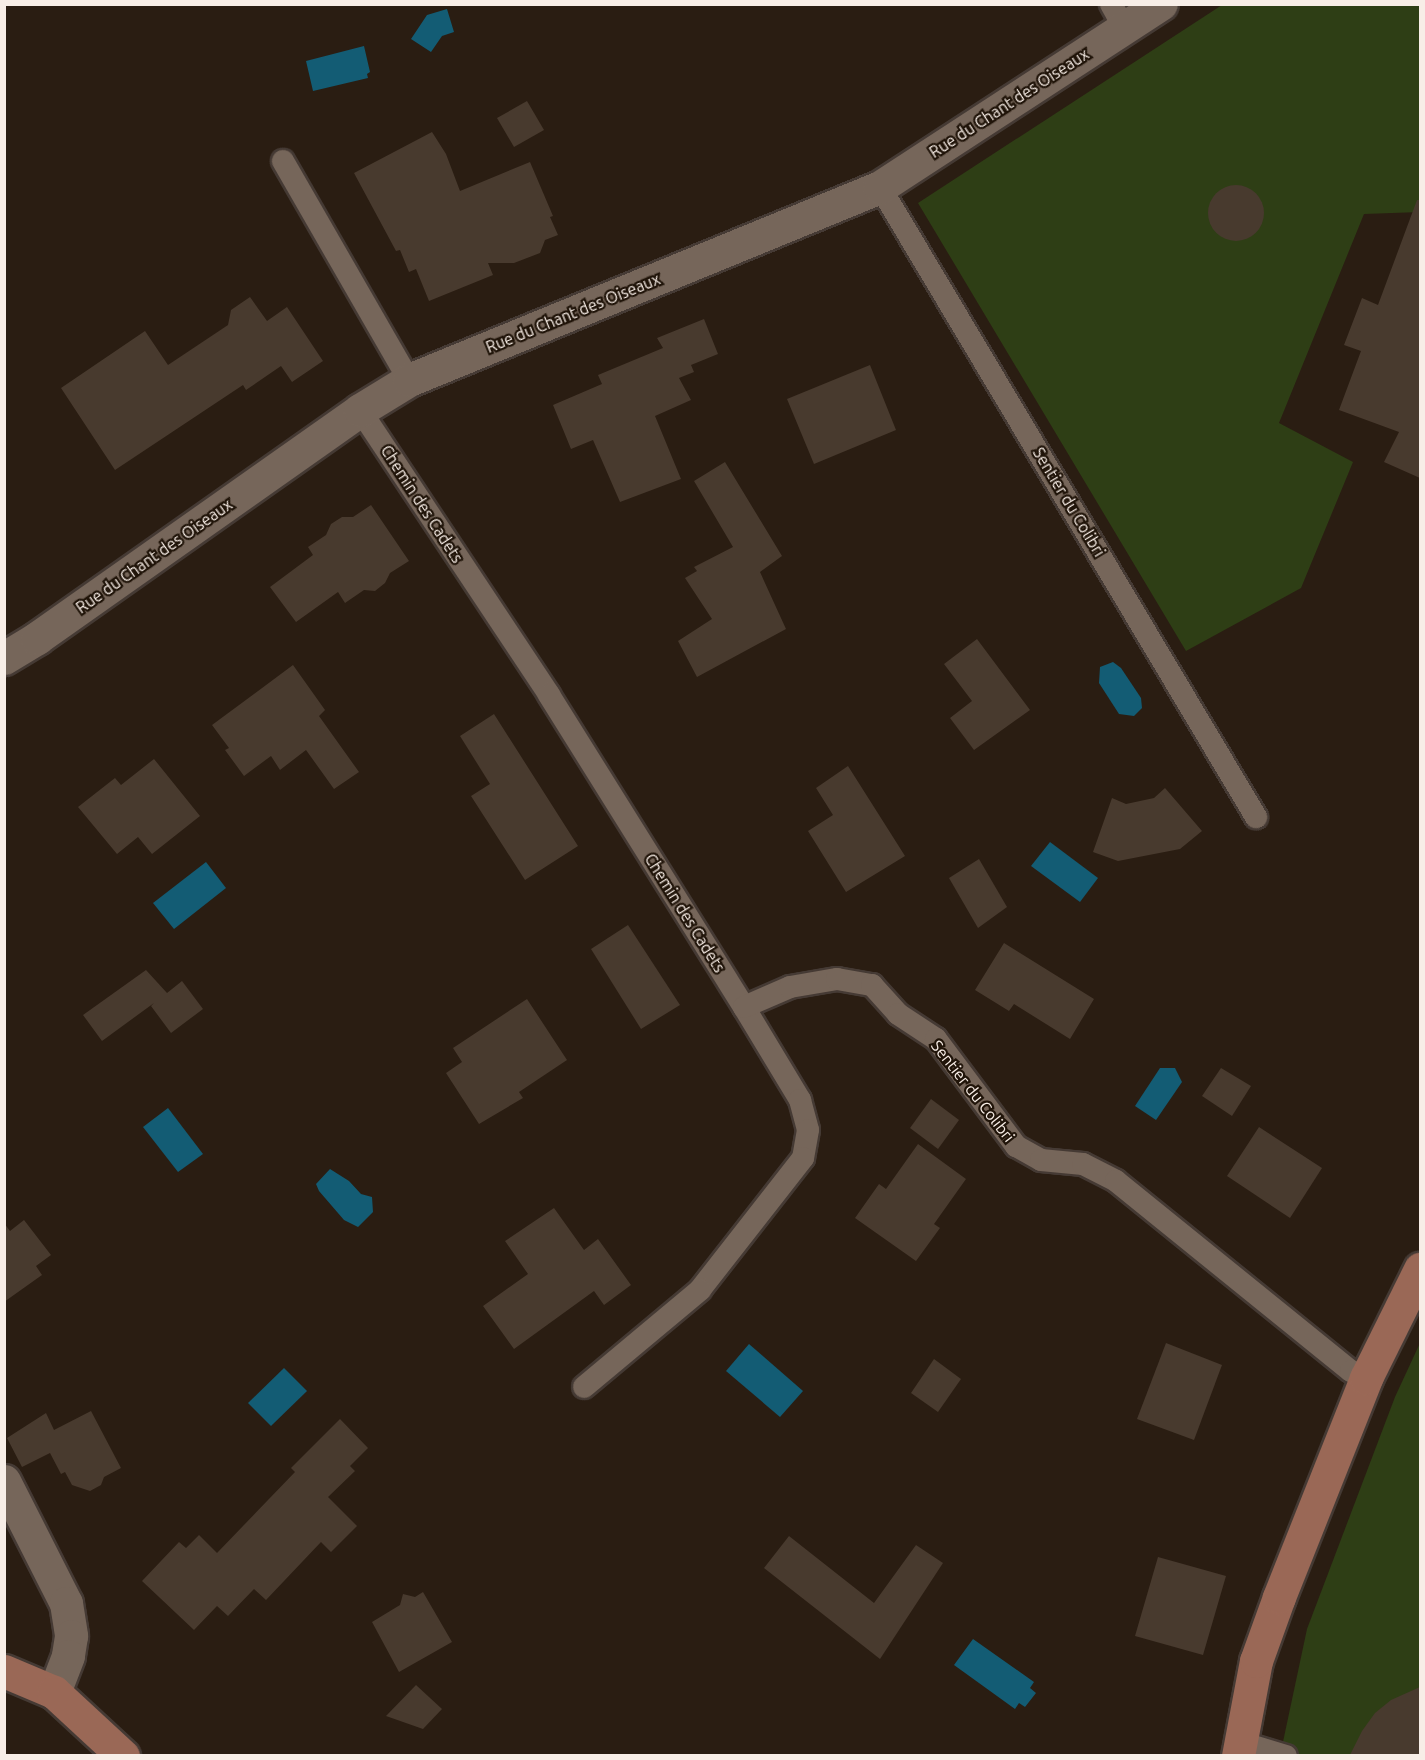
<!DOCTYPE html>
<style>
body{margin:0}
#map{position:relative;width:1425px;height:1760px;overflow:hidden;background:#2a1d12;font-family:Ubuntu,sans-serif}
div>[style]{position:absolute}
.green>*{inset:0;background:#2e3e15}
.water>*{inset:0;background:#135c74}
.building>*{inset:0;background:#483a2e}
.round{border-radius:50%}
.roads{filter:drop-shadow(2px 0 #453a34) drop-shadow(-2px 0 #453a34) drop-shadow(0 2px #453a34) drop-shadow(0 -2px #453a34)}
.service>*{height:22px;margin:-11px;padding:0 11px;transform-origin:11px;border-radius:11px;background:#76665a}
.minor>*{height:33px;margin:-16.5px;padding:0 16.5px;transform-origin:16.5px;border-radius:16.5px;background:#76665a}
.secondary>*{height:33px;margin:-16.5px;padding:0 16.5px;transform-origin:16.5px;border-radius:16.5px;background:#9a6856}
span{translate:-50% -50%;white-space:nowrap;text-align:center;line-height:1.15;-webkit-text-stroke:4.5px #201409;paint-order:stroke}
.street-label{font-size:16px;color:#f8eee7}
.frame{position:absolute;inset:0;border:6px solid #f8eee7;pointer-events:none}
</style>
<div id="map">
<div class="green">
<div style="clip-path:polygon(1222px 5px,1420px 5px,1420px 212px,1364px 214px,1279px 423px,1353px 462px,1301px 588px,1186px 651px,918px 203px)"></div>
<div style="clip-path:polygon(1420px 1343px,1420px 1755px,1280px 1756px,1307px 1629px,1395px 1397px)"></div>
</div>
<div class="water">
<div style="clip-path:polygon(447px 9px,454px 32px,442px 36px,431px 52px,411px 39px,427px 15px)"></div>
<div style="clip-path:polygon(364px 46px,370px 72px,367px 74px,368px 78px,313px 91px,306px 61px)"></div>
<div style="clip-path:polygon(1113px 662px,1121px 668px,1141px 698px,1142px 708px,1134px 716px,1119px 714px,1099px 683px,1100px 667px)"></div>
<div style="clip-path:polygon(1050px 842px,1098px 878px,1080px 902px,1031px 866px)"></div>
<div style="clip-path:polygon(206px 862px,226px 888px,174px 929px,153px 903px)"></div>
<div style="clip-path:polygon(1160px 1068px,1175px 1068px,1182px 1082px,1156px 1120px,1135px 1106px)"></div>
<div style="clip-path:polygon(168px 1108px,203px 1154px,178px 1172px,143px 1127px)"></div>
<div style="clip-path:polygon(330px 1169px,349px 1181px,361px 1194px,372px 1197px,373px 1212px,358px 1227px,344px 1220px,319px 1191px,316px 1184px)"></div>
<div style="clip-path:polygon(749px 1344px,803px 1391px,780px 1417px,726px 1371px)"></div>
<div style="clip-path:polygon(284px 1368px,307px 1391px,271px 1426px,248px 1403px)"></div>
<div style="clip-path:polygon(973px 1639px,1034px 1682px,1030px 1688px,1036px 1693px,1025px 1707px,1019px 1703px,1015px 1709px,954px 1665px)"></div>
</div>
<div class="building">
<div style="clip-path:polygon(527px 101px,544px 130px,514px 147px,497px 118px)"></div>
<div style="clip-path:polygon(432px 132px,446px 154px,460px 191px,530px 162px,553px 216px,550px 217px,558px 235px,545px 240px,540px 253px,514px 263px,488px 263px,493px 275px,429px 301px,416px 269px,409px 272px,400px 250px,396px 251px,354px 173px)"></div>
<div class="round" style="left:1208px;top:185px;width:56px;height:56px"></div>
<div style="clip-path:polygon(1417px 200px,1420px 200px,1420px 478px,1384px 462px,1399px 432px,1339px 410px,1361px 351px,1344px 345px,1362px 298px,1378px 305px)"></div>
<div style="clip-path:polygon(250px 297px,267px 321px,287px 307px,323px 361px,292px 382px,281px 366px,246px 390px,243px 385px,115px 470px,61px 388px,145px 331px,168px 365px,228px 325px,231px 310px)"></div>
<div style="clip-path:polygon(704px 319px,718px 354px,691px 365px,694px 372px,679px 378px,691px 400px,655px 416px,681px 479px,620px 502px,593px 440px,571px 449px,553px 405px,602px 384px,598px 375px,663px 348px,657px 338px)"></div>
<div style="clip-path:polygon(870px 365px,896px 430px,814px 464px,787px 399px)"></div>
<div style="clip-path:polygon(725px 462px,782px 556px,760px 572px,786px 629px,697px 677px,678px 641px,712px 619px,685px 578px,697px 571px,694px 567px,733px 547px,694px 481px)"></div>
<div style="clip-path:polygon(371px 505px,409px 561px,390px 573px,385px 583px,375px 591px,364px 590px,345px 603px,338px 592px,296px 622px,270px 587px,313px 555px,308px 547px,326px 535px,331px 524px,342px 517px,353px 517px)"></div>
<div style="clip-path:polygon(977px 639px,1030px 710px,974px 750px,950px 718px,972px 701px,944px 664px)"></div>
<div style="clip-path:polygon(293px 665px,325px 710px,319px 716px,359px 772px,334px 789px,306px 750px,280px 770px,271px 756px,244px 776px,225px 750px,229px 748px,212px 725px)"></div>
<div style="clip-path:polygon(494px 714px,578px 846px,525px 880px,471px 796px,490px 784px,460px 736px)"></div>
<div style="clip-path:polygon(154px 759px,200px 816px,152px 854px,138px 837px,117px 854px,78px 807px,115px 778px,121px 785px)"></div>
<div style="clip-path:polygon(848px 766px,905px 856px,846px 892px,808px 831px,833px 815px,816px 788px)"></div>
<div style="clip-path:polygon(1165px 788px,1202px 831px,1180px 849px,1118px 861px,1093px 852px,1112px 798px,1126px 804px,1154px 798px)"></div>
<div style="clip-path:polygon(979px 859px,1007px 907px,978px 928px,949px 878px)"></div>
<div style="clip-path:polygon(628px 925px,680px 1005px,641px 1029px,591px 949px)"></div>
<div style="clip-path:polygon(1004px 943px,1094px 999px,1070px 1039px,1014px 1004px,1009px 1011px,975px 990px)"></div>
<div style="clip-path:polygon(146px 970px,167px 993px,182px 981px,203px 1009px,171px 1033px,151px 1006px,154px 1003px,102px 1041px,83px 1015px)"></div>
<div style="clip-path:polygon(527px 999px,567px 1060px,519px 1092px,523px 1098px,479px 1124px,446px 1073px,462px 1062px,453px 1048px)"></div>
<div style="clip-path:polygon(1221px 1068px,1251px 1086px,1232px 1116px,1202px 1096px)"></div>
<div style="clip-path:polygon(931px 1099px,959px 1120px,938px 1149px,910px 1128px)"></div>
<div style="clip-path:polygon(1259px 1127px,1322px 1168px,1290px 1218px,1227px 1176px)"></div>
<div style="clip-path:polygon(918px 1144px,966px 1179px,934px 1224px,940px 1228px,916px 1261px,855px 1218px,879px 1184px,886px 1189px)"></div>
<div style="clip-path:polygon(554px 1208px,584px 1250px,598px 1239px,631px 1285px,604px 1305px,594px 1291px,514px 1349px,483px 1306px,528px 1274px,505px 1241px)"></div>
<div style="clip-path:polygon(24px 1220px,51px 1255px,36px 1266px,42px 1275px,4px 1302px,4px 1223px,10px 1231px)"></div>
<div style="clip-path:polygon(1166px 1343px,1222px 1365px,1194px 1440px,1137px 1419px)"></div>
<div style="clip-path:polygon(934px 1359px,961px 1379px,938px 1412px,911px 1393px)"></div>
<div style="clip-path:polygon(91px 1411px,121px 1468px,104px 1477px,101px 1485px,90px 1491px,72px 1485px,65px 1472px,61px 1474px,50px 1453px,22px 1467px,7px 1438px,46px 1413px,54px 1430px)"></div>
<div style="clip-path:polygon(340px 1419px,368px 1448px,350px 1466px,355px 1471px,328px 1497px,357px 1526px,331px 1552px,321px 1542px,266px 1600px,254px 1589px,228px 1616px,217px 1606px,194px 1630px,142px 1581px,179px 1542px,186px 1548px,199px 1535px,217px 1553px,295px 1472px,291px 1468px)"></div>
<div style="clip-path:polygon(789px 1536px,874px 1603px,916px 1545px,943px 1563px,880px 1659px,764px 1568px)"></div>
<div style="clip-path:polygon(1158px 1557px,1226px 1576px,1203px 1655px,1135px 1636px)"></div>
<div style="clip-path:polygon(423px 1592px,452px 1642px,399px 1672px,372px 1622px,400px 1605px,403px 1594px,415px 1597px)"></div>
<div style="clip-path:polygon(416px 1685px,442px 1709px,423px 1729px,386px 1716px)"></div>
<div style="clip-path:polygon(1420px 1687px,1420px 1755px,1350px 1755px,1362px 1731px,1375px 1713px,1391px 1700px)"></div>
</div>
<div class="roads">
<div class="service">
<div style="left:1111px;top:4px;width:26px;rotate:61deg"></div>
<div style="left:283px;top:161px;width:253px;rotate:60.1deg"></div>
<div style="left:880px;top:187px;width:734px;rotate:59.17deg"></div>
<div style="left:360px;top:410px;width:342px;rotate:56.4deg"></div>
<div style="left:549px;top:695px;width:368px;rotate:58deg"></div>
<div style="left:744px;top:1007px;width:109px;rotate:58.9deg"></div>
<div style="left:800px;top:1100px;width:31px;rotate:75deg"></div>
<div style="left:808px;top:1130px;width:28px;rotate:100deg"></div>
<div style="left:803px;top:1158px;width:167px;rotate:128deg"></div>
<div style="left:700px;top:1290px;width:151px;rotate:140.1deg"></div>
<div style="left:744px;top:1007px;width:50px;rotate:-23.5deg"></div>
<div style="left:790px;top:987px;width:48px;rotate:-9.7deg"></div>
<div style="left:837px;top:979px;width:36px;rotate:10deg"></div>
<div style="left:872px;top:985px;width:39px;rotate:48deg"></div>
<div style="left:898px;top:1014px;width:45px;rotate:33.3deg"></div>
<div style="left:936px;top:1039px;width:134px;rotate:53.2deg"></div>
<div style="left:1016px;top:1146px;width:29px;rotate:29deg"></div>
<div style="left:1041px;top:1160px;width:42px;rotate:5.4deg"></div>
<div style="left:1083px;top:1164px;width:37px;rotate:27deg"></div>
<div style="left:1116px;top:1181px;width:302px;rotate:39deg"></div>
<div style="left:1351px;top:1371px;width:17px;rotate:25deg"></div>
<div style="left:1240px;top:1742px;width:48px;rotate:16.9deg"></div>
</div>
<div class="minor">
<div style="left:4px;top:658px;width:39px;rotate:-31deg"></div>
<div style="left:37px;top:638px;width:395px;rotate:-35.2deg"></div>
<div style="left:360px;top:410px;width:57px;rotate:-31.5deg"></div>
<div style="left:409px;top:380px;width:509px;rotate:-22.28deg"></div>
<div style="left:880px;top:187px;width:335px;rotate:-33.1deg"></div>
<div style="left:4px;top:1481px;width:137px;rotate:63.1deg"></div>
<div style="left:66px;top:1603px;width:33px;rotate:81deg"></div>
<div style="left:71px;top:1636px;width:20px;rotate:99deg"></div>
<div style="left:68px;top:1656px;width:39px;rotate:111deg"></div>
</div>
<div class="secondary">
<div style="left:4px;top:1671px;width:54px;rotate:22.8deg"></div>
<div style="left:54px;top:1692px;width:94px;rotate:42.8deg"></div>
<div style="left:1238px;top:1756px;width:97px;rotate:-79.3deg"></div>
<div style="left:1256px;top:1661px;width:68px;rotate:-70.2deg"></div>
<div style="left:1279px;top:1597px;width:236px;rotate:-68.3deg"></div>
<div style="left:1366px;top:1378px;width:122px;rotate:-63.6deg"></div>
</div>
</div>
<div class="street-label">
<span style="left:1009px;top:103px;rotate:-33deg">Rue du Chant des Oiseaux</span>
<span style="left:573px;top:313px;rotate:-22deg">Rue du Chant des Oiseaux</span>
<span style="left:1069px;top:502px;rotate:59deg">Sentier du Colibri</span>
<span style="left:422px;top:504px;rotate:57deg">Chemin des Cadets</span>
<span style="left:154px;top:556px;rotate:-35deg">Rue du Chant des Oiseaux</span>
<span style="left:685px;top:913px;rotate:58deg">Chemin des Cadets</span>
<span style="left:973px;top:1091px;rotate:52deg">Sentier du Colibri</span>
</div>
<div class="frame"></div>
</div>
